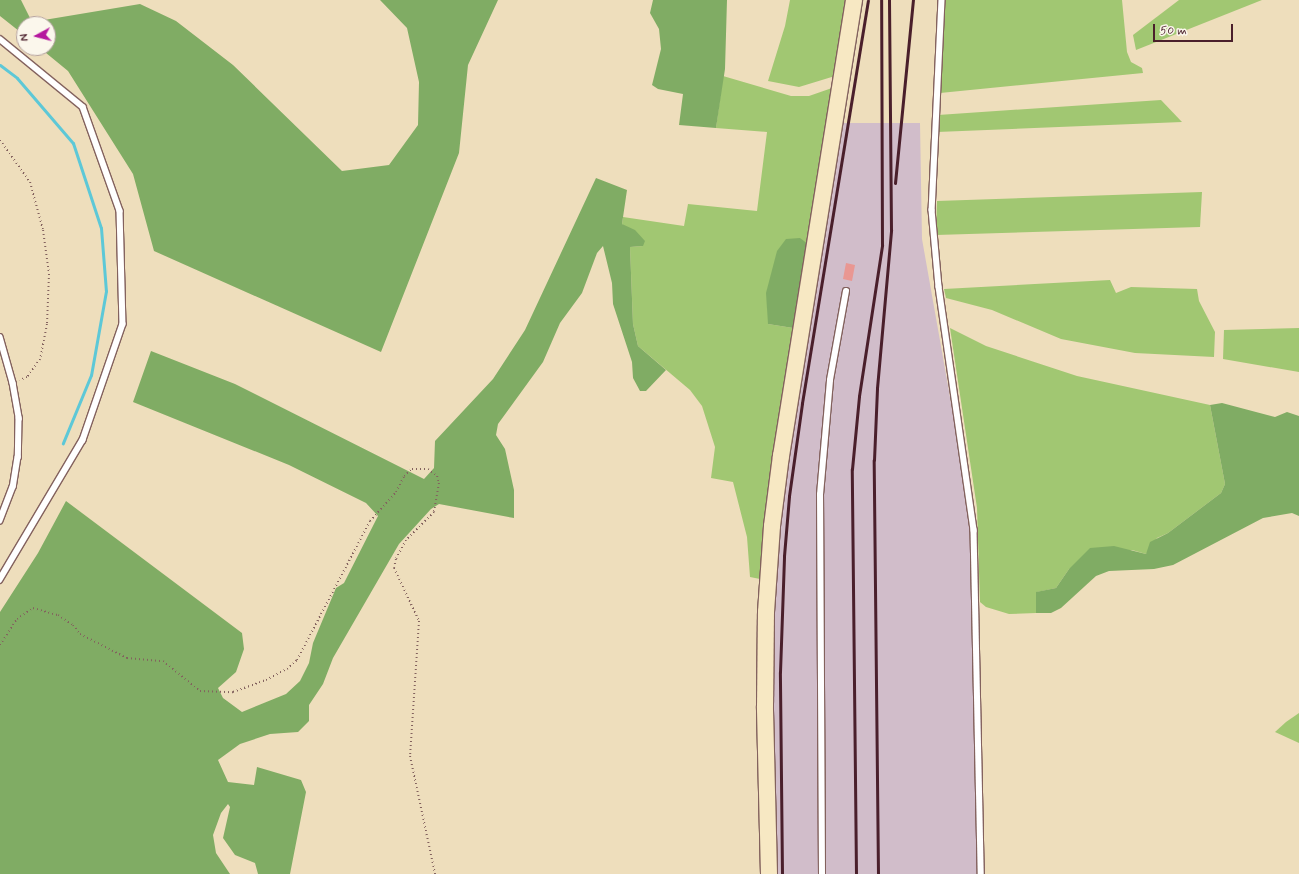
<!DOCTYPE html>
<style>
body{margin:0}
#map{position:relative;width:1299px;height:874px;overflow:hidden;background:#eedebc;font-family:Mynerve,sans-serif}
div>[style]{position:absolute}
.industrial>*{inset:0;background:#d1bdca}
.green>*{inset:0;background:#a1c772}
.forest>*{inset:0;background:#80ac64}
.stream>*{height:3px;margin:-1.5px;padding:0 1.5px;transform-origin:1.5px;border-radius:1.5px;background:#5dc8d7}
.building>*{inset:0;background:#e99792}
.path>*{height:2px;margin-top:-1px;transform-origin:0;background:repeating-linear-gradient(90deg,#83625e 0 1px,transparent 0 4px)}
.roads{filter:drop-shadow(1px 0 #83625e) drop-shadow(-1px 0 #83625e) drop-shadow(0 1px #83625e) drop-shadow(0 -1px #83625e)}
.lane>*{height:5.5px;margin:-2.75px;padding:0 2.75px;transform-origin:2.75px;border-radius:2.75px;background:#fff}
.secondary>*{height:16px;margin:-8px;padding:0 8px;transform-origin:8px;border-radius:8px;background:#f7e8c3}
.rail>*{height:3px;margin:-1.5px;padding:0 1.5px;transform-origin:1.5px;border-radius:1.5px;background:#4a1f2b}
span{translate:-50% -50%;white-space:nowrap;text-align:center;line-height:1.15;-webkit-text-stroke:4px #fbf7ec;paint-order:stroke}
.north{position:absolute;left:16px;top:16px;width:40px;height:40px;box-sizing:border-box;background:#fbf7ec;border:1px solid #b4a19f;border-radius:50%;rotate:263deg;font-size:11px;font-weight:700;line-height:16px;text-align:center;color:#4a1f2b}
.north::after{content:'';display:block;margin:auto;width:14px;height:18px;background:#b5179e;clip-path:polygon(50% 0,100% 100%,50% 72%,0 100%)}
.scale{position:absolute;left:1153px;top:24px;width:80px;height:18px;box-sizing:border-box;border:2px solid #4a1f2b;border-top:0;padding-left:5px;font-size:12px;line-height:14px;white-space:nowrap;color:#4a1f2b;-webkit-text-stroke:3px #fbf7ec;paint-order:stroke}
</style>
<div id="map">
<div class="industrial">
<div style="clip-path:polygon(837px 123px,920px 123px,922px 239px,970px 510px,979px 874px,773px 874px,771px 613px,779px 508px)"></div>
</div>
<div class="green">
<div style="clip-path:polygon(790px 0,845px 0,835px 76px,799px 87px,768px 81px,785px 26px)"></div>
<div style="clip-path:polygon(945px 0,1122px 0,1127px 52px,1131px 62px,1142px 68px,1143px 73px,940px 93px)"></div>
<div style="clip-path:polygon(1179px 0,1262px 0,1136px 50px,1133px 35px)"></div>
<div style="clip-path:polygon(723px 76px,791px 96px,809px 96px,832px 88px,808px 244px,768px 324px,793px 328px,771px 474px,760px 579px,750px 577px,747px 537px,733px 482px,711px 478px,715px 447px,702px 406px,690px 390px,638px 346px,633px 324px,630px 247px,643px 246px,622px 224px,623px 217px,684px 226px,688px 204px,757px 211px,767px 132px,716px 128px)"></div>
<div style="clip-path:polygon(1161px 100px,1182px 122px,937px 132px,938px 115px)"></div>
<div style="clip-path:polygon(1202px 192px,1200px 227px,936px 235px,937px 201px)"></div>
<div style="clip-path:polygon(1110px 280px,1116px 293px,1131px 287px,1197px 289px,1199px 301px,1215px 332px,1214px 357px,1135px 353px,1061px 339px,992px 310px,946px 298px,944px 289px)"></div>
<div style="clip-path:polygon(950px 328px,986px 346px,1077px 376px,1210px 405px,1225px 484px,1221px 493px,1168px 533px,1157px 538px,1146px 554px,1132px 550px,1069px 569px,1056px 588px,1037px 592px,1036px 613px,1009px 614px,986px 607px,980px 602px,977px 508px)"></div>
<div style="clip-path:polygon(1299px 328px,1299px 372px,1223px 359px,1224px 330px)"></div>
<div style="clip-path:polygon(1299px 713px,1299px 743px,1275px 732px,1286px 722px)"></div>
</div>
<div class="forest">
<div style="clip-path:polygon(0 0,21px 0,32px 22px,140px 4px,176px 21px,233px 65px,342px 171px,389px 165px,418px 125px,419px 82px,407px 28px,380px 0,498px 0,468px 65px,459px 153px,381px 352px,154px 251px,133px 174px,68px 71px,40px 48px,48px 48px,48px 24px,24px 24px,24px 35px,0 16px)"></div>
<div style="clip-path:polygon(653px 0,727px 0,725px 69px,716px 128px,679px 125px,683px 94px,658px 89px,652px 85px,661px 49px,659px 29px,650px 13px)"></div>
<div style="clip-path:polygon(596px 178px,627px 190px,622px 224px,635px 230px,645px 241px,643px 246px,630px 247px,633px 324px,638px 346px,666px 370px,646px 391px,640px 391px,633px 378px,632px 362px,613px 304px,612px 283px,603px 246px,597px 253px,582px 293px,560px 323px,543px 362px,498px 424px,496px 435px,505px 449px,514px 490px,514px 518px,439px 504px,431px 509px,399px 544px,333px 658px,323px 684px,309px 705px,309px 721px,298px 732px,270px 734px,240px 744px,218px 760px,228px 782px,254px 785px,257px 767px,301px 780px,306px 792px,290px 874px,258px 874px,255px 863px,235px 855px,223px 838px,230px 807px,228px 804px,221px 813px,213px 835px,216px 853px,230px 874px,0 874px,0 612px,38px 553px,66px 501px,242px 633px,244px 649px,236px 672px,218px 688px,223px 698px,242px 712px,286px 694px,300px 681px,309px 663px,313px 643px,336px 588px,344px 583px,378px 516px,366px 503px,289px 465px,133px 402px,151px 351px,235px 384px,424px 479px,434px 468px,435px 441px,493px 379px,525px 330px)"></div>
<div style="clip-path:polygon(800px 238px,808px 244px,793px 328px,768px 324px,766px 293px,777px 251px,786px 239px)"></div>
<div style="clip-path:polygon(1222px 403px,1275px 417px,1287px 412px,1299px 416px,1299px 516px,1292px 513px,1263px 518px,1173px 565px,1154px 569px,1109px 571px,1096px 576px,1061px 608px,1051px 613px,1036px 613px,1036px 592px,1056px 588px,1069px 569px,1090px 548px,1114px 546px,1146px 554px,1150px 542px,1168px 533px,1221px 493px,1225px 484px,1210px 405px)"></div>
</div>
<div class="stream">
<div style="left:0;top:65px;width:21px;rotate:37deg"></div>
<div style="left:17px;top:78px;width:86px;rotate:49.3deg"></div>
<div style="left:73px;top:143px;width:89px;rotate:71.8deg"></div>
<div style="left:101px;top:228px;width:63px;rotate:85.5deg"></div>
<div style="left:106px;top:291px;width:85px;rotate:100.1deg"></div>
<div style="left:91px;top:375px;width:74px;rotate:112.4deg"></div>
</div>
<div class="building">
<div style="clip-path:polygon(846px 263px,855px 265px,852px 281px,843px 279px)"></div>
</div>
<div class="path">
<div style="left:0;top:140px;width:52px;rotate:54.5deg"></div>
<div style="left:30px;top:182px;width:50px;rotate:74.8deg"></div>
<div style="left:43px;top:230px;width:44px;rotate:82.2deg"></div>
<div style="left:49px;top:274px;width:50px;rotate:92.3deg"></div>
<div style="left:47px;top:324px;width:36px;rotate:101deg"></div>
<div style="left:40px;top:359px;width:22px;rotate:126deg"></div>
<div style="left:27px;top:377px;width:8px;rotate:157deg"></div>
<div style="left:0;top:645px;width:31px;rotate:-57deg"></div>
<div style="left:17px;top:619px;width:19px;rotate:-35deg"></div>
<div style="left:33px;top:608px;width:26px;rotate:16deg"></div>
<div style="left:58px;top:615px;width:18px;rotate:34deg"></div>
<div style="left:73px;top:625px;width:11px;rotate:52deg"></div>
<div style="left:80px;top:634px;width:53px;rotate:27.1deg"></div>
<div style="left:127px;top:658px;width:36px;rotate:5deg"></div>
<div style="left:163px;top:661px;width:48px;rotate:39deg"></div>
<div style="left:200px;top:691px;width:33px;rotate:2deg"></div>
<div style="left:233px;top:692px;width:35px;rotate:-20deg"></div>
<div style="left:266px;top:680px;width:24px;rotate:-28deg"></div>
<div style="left:287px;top:669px;width:13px;rotate:-42deg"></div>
<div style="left:297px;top:660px;width:157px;rotate:-62.3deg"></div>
<div style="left:370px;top:521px;width:39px;rotate:-48deg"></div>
<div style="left:396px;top:492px;width:18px;rotate:-63deg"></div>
<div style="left:404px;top:476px;width:11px;rotate:-41deg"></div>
<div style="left:412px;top:469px;width:16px"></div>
<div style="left:428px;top:469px;width:11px;rotate:38deg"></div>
<div style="left:437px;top:476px;width:7px;rotate:74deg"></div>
<div style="left:439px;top:483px;width:29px;rotate:100deg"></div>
<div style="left:434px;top:512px;width:40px;rotate:135deg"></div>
<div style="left:406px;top:540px;width:21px;rotate:118deg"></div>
<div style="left:396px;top:559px;width:9px;rotate:103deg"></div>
<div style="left:394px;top:568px;width:59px;rotate:64.7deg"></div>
<div style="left:419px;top:621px;width:135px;rotate:93.8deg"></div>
<div style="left:410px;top:756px;width:121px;rotate:78deg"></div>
</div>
<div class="roads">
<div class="lane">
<div style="left:942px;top:0;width:210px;rotate:92.7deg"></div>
<div style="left:932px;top:210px;width:77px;rotate:84.8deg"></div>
<div style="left:939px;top:287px;width:246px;rotate:81.8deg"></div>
<div style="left:974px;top:530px;width:344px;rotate:88.8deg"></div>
<div style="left:0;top:39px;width:107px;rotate:39.3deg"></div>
<div style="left:83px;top:107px;width:110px;rotate:70.4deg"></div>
<div style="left:120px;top:211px;width:113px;rotate:88.5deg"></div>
<div style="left:123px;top:324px;width:123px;rotate:109deg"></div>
<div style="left:83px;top:440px;width:163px;rotate:120.7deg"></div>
<div style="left:0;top:337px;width:48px;rotate:74.2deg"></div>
<div style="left:13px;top:383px;width:36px;rotate:80deg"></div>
<div style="left:19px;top:418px;width:39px;rotate:91deg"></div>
<div style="left:18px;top:457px;width:30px;rotate:99deg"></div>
<div style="left:13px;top:487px;width:36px;rotate:111deg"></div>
<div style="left:822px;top:874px;width:379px;rotate:-90.3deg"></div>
<div style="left:820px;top:495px;width:115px;rotate:-85deg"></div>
<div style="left:830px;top:380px;width:90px;rotate:-79.8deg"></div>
</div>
<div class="secondary">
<div style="left:769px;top:874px;width:168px;rotate:-91.4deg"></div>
<div style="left:765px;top:706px;width:94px;rotate:-89.4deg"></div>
<div style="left:766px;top:612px;width:86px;rotate:-86deg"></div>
<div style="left:772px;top:526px;width:71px;rotate:-82.7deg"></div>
<div style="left:781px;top:456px;width:462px;rotate:-80.9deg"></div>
</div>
</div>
<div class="rail">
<div style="left:895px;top:183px;width:184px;rotate:-84.4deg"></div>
<div style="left:782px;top:874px;width:202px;rotate:-90.6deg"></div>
<div style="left:780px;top:672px;width:116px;rotate:-88deg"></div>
<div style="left:784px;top:556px;width:60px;rotate:-85.2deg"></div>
<div style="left:789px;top:496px;width:94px;rotate:-82deg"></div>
<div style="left:802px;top:403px;width:408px;rotate:-80.7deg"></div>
<div style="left:856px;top:874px;width:405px;rotate:-90.6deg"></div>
<div style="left:852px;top:469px;width:73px;rotate:-84.5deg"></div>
<div style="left:859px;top:396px;width:153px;rotate:-81.3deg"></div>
<div style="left:882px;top:245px;width:245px;rotate:-90.2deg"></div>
<div style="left:878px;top:874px;width:414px;rotate:-90.6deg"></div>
<div style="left:874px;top:460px;width:72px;rotate:-87.6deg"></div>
<div style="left:877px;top:388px;width:159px;rotate:-84.9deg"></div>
<div style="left:891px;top:230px;width:230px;rotate:-90.5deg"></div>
</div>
<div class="north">N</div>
<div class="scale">50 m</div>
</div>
